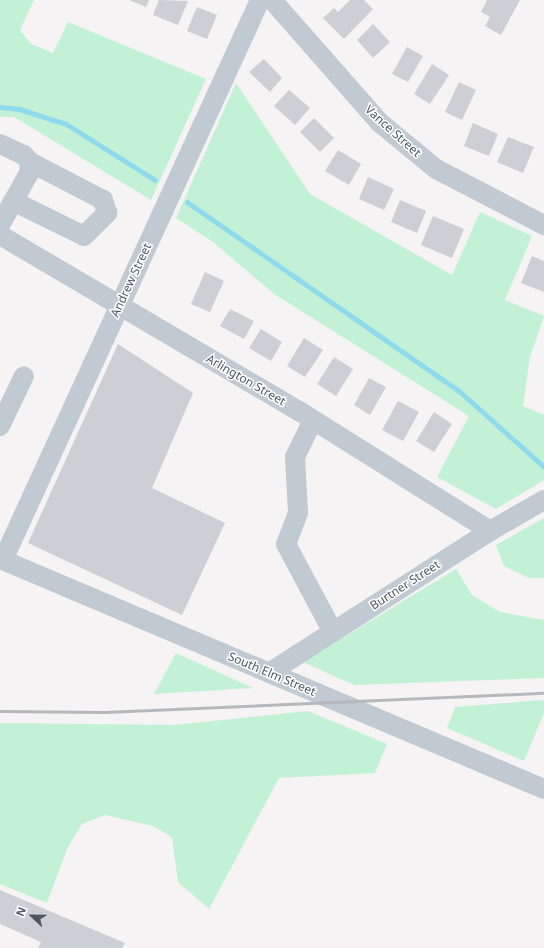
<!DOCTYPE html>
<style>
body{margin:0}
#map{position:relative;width:544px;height:948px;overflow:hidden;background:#f5f3f3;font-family:"Noto Sans",sans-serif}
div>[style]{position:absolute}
.green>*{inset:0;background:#c3f1d5}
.stream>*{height:5px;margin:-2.5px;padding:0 2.5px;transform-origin:2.5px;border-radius:2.5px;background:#90daee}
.building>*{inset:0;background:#cdcfd5}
.minor>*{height:20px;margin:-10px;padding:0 10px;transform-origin:10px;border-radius:10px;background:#c1cad2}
.rail>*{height:3px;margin:-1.5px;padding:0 1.5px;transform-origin:1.5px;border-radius:1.5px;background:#b5b8bd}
span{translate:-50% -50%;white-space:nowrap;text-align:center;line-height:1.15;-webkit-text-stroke:3px #fff;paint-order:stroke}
.street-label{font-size:12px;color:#4a5661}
.north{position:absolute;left:12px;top:896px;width:40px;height:40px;-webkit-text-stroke:3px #fff;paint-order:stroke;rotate:292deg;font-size:11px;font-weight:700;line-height:16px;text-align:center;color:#4a5661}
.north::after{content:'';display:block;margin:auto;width:14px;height:18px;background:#4a5661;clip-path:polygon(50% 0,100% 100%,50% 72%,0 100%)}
</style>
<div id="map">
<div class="green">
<div style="clip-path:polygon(0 0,34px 0,20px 30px,31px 44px,53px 53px,68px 22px,206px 79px,151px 200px,14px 117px,0 117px)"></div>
<div style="clip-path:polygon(236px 83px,310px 194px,452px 275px,480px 212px,532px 236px,505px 300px,544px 316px,530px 357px,523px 406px,544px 415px,544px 480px,496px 509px,437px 477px,469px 416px,274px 294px,213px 242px,176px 218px)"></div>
<div style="clip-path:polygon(544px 518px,544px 578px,529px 578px,504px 566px,496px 545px)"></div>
<div style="clip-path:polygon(456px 569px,472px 595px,500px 612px,544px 620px,544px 678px,354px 685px,303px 662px)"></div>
<div style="clip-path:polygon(176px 653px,253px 688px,154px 694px)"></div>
<div style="clip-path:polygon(544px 700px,544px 713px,524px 761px,447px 728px,455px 707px)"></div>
<div style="clip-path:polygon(308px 711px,387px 744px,375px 773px,279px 778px,209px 909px,178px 882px,172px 837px,153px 826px,105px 815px,82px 824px,67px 849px,47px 903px,0 884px,0 723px,174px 725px)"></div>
</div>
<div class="stream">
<div style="left:0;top:107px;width:19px;rotate:6deg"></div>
<div style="left:19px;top:109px;width:49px;rotate:17.7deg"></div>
<div style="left:66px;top:124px;width:105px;rotate:32.2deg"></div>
<div style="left:187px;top:202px;width:330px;rotate:34.8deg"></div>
<div style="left:458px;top:390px;width:115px;rotate:41.8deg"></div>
</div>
<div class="building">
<div style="clip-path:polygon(129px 0,149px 0,146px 7px)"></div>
<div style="clip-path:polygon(159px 0,188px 1px,178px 25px,153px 15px)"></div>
<div style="clip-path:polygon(350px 0,364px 0,373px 9px,344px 39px,323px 18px,334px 8px,338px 12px)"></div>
<div style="clip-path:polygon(487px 0,520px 0,501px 35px,485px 26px,490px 17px,481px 12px)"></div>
<div style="clip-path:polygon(197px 7px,217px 15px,207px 39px,187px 31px)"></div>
<div style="clip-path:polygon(373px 24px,390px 42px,373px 58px,357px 40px)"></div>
<div style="clip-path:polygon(407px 47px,423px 56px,408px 82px,392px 74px)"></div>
<div style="clip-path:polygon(264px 59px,282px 78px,270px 92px,249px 72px)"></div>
<div style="clip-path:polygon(432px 64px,449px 75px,430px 104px,414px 94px)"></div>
<div style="clip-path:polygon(459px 82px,476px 90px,462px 120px,445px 112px)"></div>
<div style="clip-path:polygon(289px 90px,310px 108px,295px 125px,274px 106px)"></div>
<div style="clip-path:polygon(314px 118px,334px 138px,320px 152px,300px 132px)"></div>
<div style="clip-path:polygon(473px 123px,498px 134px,489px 156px,464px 146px)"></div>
<div style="clip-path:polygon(508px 137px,534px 147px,523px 173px,497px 162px)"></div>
<div style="clip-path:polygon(338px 150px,361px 164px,349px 185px,325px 171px)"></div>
<div style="clip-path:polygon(368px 177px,394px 189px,384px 210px,359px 199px)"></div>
<div style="clip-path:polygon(400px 200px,426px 211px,417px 233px,391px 222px)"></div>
<div style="clip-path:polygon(433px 216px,464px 229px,452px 258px,421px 245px)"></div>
<div style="clip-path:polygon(532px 256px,544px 261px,544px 292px,521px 283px)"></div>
<div style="clip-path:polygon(205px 272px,224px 281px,210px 312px,191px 304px)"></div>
<div style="clip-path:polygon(230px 309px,254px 321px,244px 339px,220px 326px)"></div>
<div style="clip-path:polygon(261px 329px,282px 342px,271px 361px,249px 348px)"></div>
<div style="clip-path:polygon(304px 338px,323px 350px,305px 377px,287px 366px)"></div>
<div style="clip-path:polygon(118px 344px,193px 393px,152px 488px,225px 523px,182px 615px,28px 543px)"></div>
<div style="clip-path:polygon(334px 357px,353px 369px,336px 396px,317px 384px)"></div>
<div style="clip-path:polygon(369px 378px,386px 387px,370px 415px,354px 405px)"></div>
<div style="clip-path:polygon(398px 401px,419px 412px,403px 441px,382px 430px)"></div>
<div style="clip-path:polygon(434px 412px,452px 424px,434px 452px,416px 441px)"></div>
<div style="clip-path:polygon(0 890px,125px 943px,122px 948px,38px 948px,41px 942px,0 924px)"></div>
</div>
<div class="minor">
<div style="left:272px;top:0;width:162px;rotate:48.7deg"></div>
<div style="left:379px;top:122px;width:74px;rotate:39.5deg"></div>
<div style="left:436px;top:169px;width:122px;rotate:27.4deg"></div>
<div style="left:0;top:144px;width:26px;rotate:25deg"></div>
<div style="left:24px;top:155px;width:9px;rotate:49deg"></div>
<div style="left:30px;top:162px;width:11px;rotate:95deg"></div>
<div style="left:29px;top:173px;width:60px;rotate:119.1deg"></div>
<div style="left:13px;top:201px;width:79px;rotate:26.2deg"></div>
<div style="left:84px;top:236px;width:33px;rotate:-45deg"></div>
<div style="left:107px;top:213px;width:14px;rotate:-107deg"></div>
<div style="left:103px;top:200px;width:82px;rotate:-152.5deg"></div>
<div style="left:0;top:235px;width:347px;rotate:30.5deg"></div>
<div style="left:299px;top:411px;width:226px;rotate:32.1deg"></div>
<div style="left:313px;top:420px;width:41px;rotate:115.9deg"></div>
<div style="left:295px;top:457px;width:56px;rotate:86.9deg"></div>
<div style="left:298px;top:513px;width:33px;rotate:111deg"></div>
<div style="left:286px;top:544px;width:100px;rotate:61.9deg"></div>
<div style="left:0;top:426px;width:55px;rotate:-64.4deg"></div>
<div style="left:0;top:559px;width:591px;rotate:22.92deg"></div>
<div style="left:3px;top:560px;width:616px;rotate:-65.35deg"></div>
<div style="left:269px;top:673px;width:263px;rotate:-32.7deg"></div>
<div style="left:490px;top:531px;width:62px;rotate:-29.9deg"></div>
</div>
<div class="rail">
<div style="left:0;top:711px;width:105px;rotate:0.5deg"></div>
<div style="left:105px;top:712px;width:439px;rotate:-2.5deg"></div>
</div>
<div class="street-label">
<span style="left:393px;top:131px;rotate:42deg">Vance Street</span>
<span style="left:131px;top:280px;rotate:-65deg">Andrew Street</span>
<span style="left:246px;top:380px;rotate:30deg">Arlington Street</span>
<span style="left:405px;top:585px;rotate:-33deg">Burtner Street</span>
<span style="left:272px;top:674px;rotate:23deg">South Elm Street</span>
</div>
<div class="north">N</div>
</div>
